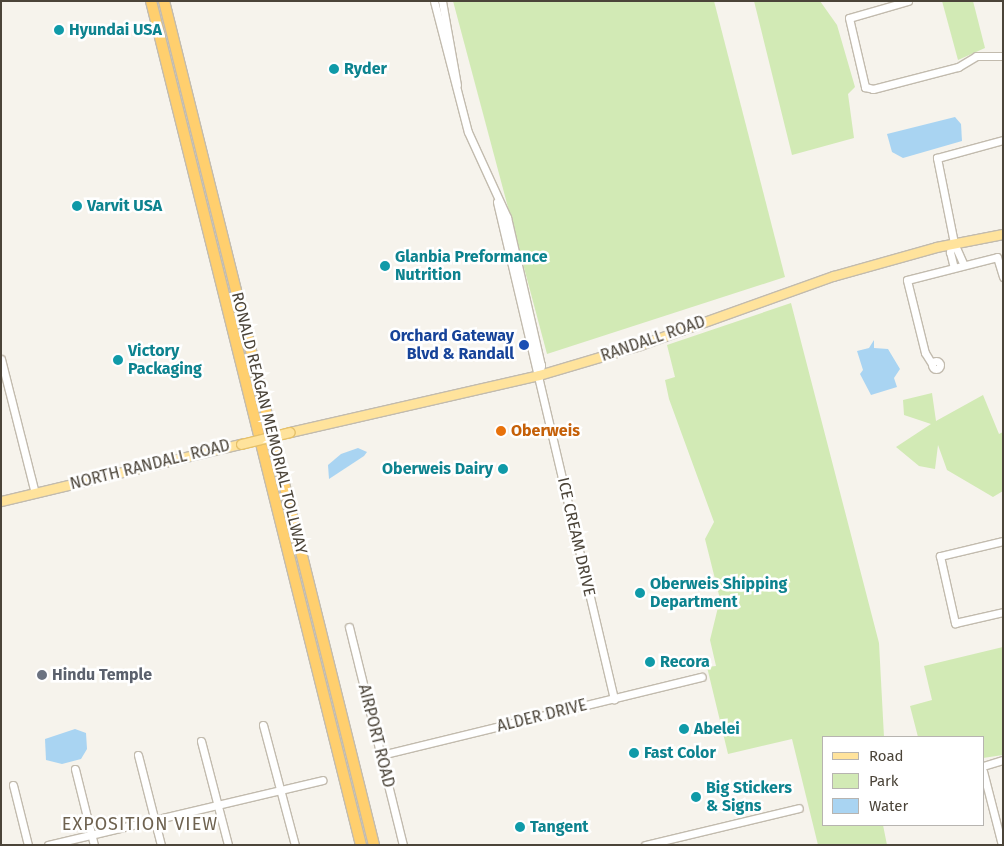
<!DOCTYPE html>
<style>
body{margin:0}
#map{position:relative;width:1004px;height:846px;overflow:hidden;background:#f6f3ec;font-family:"Fira Sans",sans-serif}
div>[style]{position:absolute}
.green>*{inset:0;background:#d2eab5}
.water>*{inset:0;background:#a9d4f2}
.roads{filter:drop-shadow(1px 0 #c2bbae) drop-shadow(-1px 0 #c2bbae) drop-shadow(0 1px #c2bbae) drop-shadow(0 -1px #c2bbae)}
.minor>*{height:7px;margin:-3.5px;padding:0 3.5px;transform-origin:3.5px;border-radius:3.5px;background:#fff}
.minor>.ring{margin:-3.5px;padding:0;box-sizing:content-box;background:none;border:7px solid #fff;border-radius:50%}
.major>*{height:9px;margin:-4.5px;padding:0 4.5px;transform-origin:4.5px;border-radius:4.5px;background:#ffe39c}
.highway>*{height:10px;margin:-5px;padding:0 5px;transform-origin:5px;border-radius:5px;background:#ffcf6e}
.bridges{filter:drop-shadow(1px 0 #e6c16a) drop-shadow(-1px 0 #e6c16a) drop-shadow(0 1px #e6c16a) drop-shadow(0 -1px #e6c16a)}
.major-bridge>*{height:9px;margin:-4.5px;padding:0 4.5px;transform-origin:4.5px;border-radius:4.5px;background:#ffe39c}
.dots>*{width:14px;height:14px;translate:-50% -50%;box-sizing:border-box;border:2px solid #fff;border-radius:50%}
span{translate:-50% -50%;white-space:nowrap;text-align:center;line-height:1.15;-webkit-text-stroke:5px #fff;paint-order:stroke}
.culture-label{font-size:16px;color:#0d838f;font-weight:700}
.left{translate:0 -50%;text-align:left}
.right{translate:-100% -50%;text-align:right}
.transit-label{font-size:16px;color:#164399;font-weight:700}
.street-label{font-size:16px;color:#4b4439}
.food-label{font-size:16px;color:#c56008;font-weight:700}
.worship-label{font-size:16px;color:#5b616d;font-weight:700}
.neighbourhood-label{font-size:18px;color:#6e6250;letter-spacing:1px}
.frame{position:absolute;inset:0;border:2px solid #4b4439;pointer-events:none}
.legend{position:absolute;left:822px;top:736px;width:162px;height:90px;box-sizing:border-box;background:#fff;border:1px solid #b7b4b0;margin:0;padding:6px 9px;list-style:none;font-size:15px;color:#4b4439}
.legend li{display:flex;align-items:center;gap:10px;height:25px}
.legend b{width:25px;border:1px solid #b7b4b0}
</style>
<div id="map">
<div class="green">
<div style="clip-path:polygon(453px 1px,714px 1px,785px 277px,547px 354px)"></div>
<div style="clip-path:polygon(754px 1px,820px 1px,837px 25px,855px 87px,848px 94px,854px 138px,792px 155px)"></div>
<div style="clip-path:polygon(942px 1px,973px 1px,985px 48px,958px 60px)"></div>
<div style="clip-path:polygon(791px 303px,879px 643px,884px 737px,823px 737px,823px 825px,883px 825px,887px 845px,818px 845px,792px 739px,728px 754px,707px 667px,716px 666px,710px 640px,720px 599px,705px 539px,714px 522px,669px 399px,665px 380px,675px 377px,667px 345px)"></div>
<div style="clip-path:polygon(932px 393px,936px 421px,983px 395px,999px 434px,1003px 432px,1003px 491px,993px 497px,947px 470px,938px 445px,935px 469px,919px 466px,896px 447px,931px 424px,904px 415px,903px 400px)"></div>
<div style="clip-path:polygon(1003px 647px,1003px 755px,983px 758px,983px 737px,918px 737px,910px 706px,932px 700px,924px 666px)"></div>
</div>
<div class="water">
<div style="clip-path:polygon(955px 117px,961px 124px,962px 141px,903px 158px,892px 152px,887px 134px)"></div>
<div style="clip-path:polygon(874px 340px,874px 348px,888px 349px,900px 369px,894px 378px,897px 387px,871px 395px,860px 374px,863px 370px,857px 351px,869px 348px)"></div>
<div style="clip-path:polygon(358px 448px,367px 452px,364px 456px,329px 479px,328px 465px,341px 454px)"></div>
<div style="clip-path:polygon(75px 729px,86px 733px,87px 749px,81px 759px,62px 764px,46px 760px,45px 739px)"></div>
</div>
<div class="roads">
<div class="minor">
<div style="left:434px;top:1px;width:135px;rotate:75.5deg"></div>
<div style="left:468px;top:132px;width:94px;rotate:65.4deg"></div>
<div style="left:507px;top:217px;width:152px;rotate:77.1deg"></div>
<div style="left:541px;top:365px;width:10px;rotate:101deg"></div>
<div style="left:442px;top:1px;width:85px;rotate:79.9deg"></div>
<div style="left:908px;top:1px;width:61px;rotate:163.9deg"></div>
<div style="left:849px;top:18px;width:71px;rotate:76.9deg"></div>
<div style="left:865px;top:87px;width:8px;rotate:14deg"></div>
<div style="left:873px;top:89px;width:88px;rotate:-14.5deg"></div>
<div style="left:958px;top:67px;width:21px;rotate:-31deg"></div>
<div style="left:976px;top:56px;width:27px"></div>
<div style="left:497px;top:202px;width:511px;rotate:76.75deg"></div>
<div style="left:954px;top:243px;width:87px;rotate:-101.3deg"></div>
<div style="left:937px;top:158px;width:68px;rotate:-15.3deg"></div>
<div style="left:954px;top:243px;width:10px;rotate:114deg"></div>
<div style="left:950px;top:252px;width:16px;rotate:76deg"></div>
<div style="left:954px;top:243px;width:24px;rotate:66deg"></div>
<div style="left:1px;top:359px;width:138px;rotate:75.8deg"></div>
<div class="ring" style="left:932px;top:361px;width:1px;height:1px"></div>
<div style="left:932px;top:364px;width:13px;rotate:-122deg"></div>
<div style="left:925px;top:353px;width:75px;rotate:-103.9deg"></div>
<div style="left:907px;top:280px;width:93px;rotate:-14.3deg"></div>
<div style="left:997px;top:257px;width:21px;rotate:73deg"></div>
<div style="left:1003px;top:541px;width:65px;rotate:166.6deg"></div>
<div style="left:940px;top:556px;width:69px;rotate:77.4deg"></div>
<div style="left:955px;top:623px;width:49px;rotate:-12.9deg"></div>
<div style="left:349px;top:627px;width:225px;rotate:76.1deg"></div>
<div style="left:263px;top:725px;width:124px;rotate:75.1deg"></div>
<div style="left:201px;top:741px;width:107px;rotate:75.4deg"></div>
<div style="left:138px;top:755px;width:93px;rotate:75.7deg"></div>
<div style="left:381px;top:755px;width:330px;rotate:-13.7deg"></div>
<div style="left:983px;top:766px;width:21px;rotate:-17deg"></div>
<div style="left:75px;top:769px;width:78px;rotate:76deg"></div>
<div style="left:983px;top:771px;width:76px;rotate:75.6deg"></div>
<div style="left:13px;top:785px;width:62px;rotate:76deg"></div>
<div style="left:48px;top:845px;width:282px;rotate:-13.3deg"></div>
<div style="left:645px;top:845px;width:158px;rotate:-13.5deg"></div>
</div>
<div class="major">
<div style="left:290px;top:432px;width:255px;rotate:-12.9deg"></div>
<div style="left:539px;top:375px;width:105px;rotate:-16.5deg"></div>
<div style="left:640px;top:345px;width:205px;rotate:-19.7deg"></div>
<div style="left:833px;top:276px;width:107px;rotate:-15.7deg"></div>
<div style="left:936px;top:247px;width:68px;rotate:-11deg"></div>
<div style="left:1px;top:501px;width:247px;rotate:-13.4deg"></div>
</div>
<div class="highway">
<div style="left:151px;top:1px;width:870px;rotate:76.03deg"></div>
<div style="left:164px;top:1px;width:870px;rotate:76.03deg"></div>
</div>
</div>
<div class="bridges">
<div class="major-bridge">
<div style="left:241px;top:444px;width:50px;rotate:-13.8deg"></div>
</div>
</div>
<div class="dots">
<div style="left:59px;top:30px;background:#0f9aa8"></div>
<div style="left:334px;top:69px;background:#0f9aa8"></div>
<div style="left:77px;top:206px;background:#0f9aa8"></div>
<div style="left:385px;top:266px;background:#0f9aa8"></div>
<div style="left:524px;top:345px;background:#1a4fb4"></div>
<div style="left:118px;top:360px;background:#0f9aa8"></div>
<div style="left:501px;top:431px;background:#e8710a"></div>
<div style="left:503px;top:469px;background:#0f9aa8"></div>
<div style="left:640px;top:593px;background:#0f9aa8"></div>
<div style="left:650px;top:662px;background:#0f9aa8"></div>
<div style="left:42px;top:675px;background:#6b7280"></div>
<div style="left:684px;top:729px;background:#0f9aa8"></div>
<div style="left:634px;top:753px;background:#0f9aa8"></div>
<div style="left:696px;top:797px;background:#0f9aa8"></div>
<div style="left:520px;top:827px;background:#0f9aa8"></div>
</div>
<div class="culture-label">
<span class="left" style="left:69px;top:30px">Hyundai USA</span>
<span class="left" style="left:344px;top:69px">Ryder</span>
<span class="left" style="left:87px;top:206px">Varvit USA</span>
<span class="left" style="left:395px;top:266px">Glanbia Preformance<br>Nutrition</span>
<span class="left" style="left:128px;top:360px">Victory<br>Packaging</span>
<span class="right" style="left:493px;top:469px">Oberweis Dairy</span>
<span class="left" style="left:650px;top:593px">Oberweis Shipping<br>Department</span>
<span class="left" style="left:660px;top:662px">Recora</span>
<span class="left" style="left:694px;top:729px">Abelei</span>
<span class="left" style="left:644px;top:753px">Fast Color</span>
<span class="left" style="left:706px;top:797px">Big Stickers<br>&amp; Signs</span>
<span class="left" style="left:530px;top:827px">Tangent</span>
</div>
<div class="transit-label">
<span class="right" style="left:514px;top:345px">Orchard Gateway<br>Blvd &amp; Randall</span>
</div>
<div class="street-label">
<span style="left:653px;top:339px;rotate:-19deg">RANDALL ROAD</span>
<span style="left:269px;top:423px;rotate:76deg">RONALD REAGAN MEMORIAL TOLLWAY</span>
<span style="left:150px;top:465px;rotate:-14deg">NORTH RANDALL ROAD</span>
<span style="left:576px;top:537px;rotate:77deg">ICE CREAM DRIVE</span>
<span style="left:542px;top:716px;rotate:-14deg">ALDER DRIVE</span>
<span style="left:376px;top:736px;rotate:76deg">AIRPORT ROAD</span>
</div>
<div class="food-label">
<span class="left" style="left:511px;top:431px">Oberweis</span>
</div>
<div class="worship-label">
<span class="left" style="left:52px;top:675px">Hindu Temple</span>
</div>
<div class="neighbourhood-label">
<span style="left:140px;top:824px">EXPOSITION VIEW</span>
</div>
<div class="frame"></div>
<ul class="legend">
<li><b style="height:6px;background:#ffe39c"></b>Road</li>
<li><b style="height:14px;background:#d2eab5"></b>Park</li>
<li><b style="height:14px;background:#a9d4f2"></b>Water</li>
</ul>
</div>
